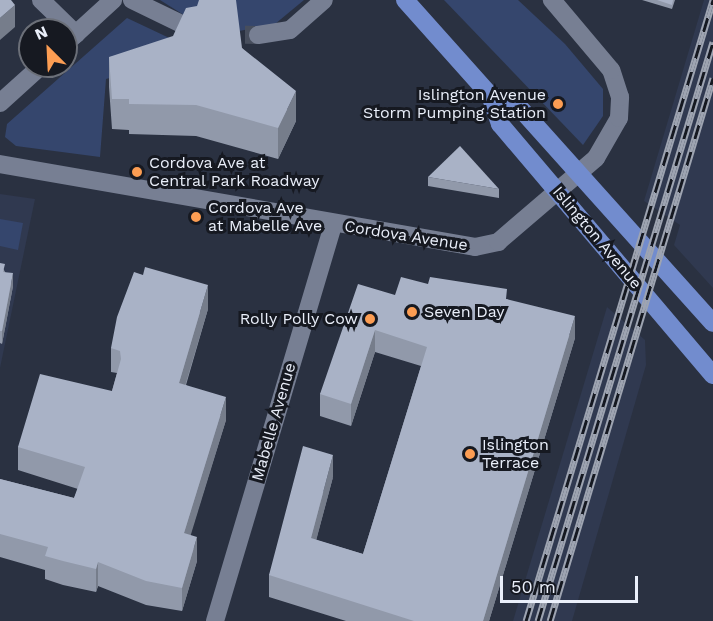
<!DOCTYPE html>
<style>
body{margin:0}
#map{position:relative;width:713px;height:621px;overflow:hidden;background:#2a3141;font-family:"Work Sans",sans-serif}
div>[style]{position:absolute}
.built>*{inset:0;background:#303950}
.green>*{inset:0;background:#35466d}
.minor-tunnel>*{height:18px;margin-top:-9px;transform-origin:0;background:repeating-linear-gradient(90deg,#474e5d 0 18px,transparent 0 27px)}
.minor>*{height:18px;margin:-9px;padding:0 9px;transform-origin:9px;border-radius:9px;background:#777f93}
.major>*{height:18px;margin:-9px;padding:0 9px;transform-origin:9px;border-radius:9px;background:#728cce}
.rail>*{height:7px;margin-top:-3.5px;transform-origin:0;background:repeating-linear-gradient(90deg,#161921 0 14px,#9ea4b1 0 28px);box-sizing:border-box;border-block:2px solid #9ea4b1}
.wall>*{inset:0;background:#9199aa}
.shaded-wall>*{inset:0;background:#767d8b}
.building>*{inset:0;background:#a9b2c6}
.dots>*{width:16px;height:16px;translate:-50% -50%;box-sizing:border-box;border:3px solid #161921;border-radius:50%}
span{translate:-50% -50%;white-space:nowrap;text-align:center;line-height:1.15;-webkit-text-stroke:6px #161921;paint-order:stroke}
.poi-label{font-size:16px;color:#eaeffa}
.right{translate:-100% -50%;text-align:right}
.left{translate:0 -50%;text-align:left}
.street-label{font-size:16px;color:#eaeffa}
.north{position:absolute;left:18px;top:18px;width:60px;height:60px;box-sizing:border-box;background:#161921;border:2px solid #6b6f78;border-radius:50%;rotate:336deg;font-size:16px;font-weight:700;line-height:24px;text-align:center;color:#eaeffa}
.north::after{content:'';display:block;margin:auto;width:21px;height:27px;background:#fc9d53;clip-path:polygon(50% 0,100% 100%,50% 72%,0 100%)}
.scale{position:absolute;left:500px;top:576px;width:138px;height:27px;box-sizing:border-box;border:3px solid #eaeffa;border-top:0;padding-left:8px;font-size:18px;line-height:21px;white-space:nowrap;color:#eaeffa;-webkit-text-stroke:4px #161921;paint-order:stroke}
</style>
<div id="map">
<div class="built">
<div style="clip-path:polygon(704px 0,713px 0,713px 288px,674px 245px,680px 225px,644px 201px)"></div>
<div style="clip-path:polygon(0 194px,35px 199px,0 368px)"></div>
<div style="clip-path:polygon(607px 307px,645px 340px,646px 365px,572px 621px,513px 621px)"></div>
</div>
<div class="green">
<div style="clip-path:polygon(160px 0,304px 0,275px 24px,239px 31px,187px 17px)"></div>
<div style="clip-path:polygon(444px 0,518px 0,565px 44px,603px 89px,603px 116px,583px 145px)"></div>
<div style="clip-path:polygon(127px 18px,180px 43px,169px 62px,106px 79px,100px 157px,16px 146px,5px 137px,7px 124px)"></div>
<div style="clip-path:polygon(0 219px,23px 223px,18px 250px,0 246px)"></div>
</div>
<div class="minor-tunnel">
<div style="left:218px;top:34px;width:40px;rotate:1.4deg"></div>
</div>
<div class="minor">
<div style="left:41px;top:0;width:49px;rotate:44.2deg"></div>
<div style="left:132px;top:0;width:64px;rotate:25.8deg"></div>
<div style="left:258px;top:35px;width:32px;rotate:-9deg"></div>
<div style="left:290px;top:30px;width:45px;rotate:-41.4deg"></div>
<div style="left:66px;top:43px;width:64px;rotate:-42.5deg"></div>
<div style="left:0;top:103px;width:55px;rotate:-42.1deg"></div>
<div style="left:0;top:164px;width:482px;rotate:9.9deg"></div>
<div style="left:475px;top:247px;width:24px;rotate:-12deg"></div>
<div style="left:498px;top:242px;width:129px;rotate:-40.6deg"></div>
<div style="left:596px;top:158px;width:46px;rotate:-60.1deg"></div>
<div style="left:619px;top:118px;width:21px;rotate:-87deg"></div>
<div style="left:620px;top:97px;width:28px;rotate:-108deg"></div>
<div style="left:611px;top:70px;width:92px;rotate:-130.1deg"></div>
<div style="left:215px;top:621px;width:414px;rotate:-73.4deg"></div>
</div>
<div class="major">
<div style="left:405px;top:0;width:127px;rotate:48.2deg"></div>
<div style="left:490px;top:95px;width:31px;rotate:71deg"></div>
<div style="left:500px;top:124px;width:329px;rotate:49.7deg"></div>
<div style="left:490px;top:95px;width:31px;rotate:22deg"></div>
<div style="left:519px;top:107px;width:290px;rotate:48.1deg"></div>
</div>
<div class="rail">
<div style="left:526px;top:621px;width:649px;rotate:-73.24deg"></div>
<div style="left:538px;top:621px;width:605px;rotate:-73.18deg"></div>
<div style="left:550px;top:621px;width:567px;rotate:-73.29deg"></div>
</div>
<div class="wall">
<div style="clip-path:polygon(642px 0,675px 0,672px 9px)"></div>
<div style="clip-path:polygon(242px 48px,296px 121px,278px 159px,196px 136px,129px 134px,129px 130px,112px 129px,109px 87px,109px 57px)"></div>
<div style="clip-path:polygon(428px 177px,499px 189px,499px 198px,428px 186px)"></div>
<div style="clip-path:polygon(0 263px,13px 286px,2px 344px,0 343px)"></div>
<div style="clip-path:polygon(395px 295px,507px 299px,575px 338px,489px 621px,346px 621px,269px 597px,269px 575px,333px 477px,316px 540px,363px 554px,421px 366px,375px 352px,351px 426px,320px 416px,320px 394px)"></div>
<div style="clip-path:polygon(208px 309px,186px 385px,226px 420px,190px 535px,197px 561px,182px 611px,146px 605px,98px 586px,96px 592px,63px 585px,45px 579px,45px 570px,0 557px,0 479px,74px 498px,78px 489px,18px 470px,18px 447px,112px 391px,117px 373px,111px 372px,111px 348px)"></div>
</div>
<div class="shaded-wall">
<div style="clip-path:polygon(15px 5px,15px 27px,0 40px,0 18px)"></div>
<div style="clip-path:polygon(296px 91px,296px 121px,278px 159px,278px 128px)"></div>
<div style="clip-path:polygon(13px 273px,13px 286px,2px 344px,2px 331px)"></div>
<div style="clip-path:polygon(208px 285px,208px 309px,179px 406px,179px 383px)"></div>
<div style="clip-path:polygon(575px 316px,575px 338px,489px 621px,483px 621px)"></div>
<div style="clip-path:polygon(375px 330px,375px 352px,351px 426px,351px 404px)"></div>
<div style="clip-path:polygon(226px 397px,226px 420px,184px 557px,184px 533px)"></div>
<div style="clip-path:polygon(333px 455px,333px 477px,311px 560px,311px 538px)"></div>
<div style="clip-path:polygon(197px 537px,197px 561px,182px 611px,182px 588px)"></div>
<div style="clip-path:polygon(98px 562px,98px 586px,96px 592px,96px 569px)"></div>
</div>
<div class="building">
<div style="clip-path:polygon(0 0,11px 0,15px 5px,0 18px)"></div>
<div style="clip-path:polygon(199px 0,236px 0,242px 48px,296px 91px,278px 128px,196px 105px,129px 104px,129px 99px,112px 99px,109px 57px,173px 36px,186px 8px,197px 6px)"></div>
<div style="clip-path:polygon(657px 0,673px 0,672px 5px)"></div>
<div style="clip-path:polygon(460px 146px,499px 189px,428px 177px)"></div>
<div style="clip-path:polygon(0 263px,5px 264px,3px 272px,13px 273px,2px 331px,0 331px)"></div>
<div style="clip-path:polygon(145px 267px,208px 285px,179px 383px,226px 397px,184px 533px,197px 537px,182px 588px,146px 581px,98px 562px,96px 569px,63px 561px,45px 556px,48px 547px,0 534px,0 479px,74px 498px,85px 467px,18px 447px,40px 374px,112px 391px,121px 359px,120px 351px,111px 348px,117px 317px,134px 272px,143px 275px)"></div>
<div style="clip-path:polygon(401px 277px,428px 284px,430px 277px,507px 289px,506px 299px,575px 316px,483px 621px,414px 621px,269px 575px,303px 446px,333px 455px,311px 538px,363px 554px,427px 347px,375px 330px,351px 404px,320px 394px,358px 284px,395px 295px)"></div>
</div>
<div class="dots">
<div style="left:558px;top:104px;background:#fc9d53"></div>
<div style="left:137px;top:172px;background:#fc9d53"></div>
<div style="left:196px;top:217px;background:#fc9d53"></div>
<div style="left:412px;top:312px;background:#fc9d53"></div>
<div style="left:370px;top:319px;background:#fc9d53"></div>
<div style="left:470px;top:454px;background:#fc9d53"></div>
</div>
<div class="poi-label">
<span class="right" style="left:546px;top:104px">Islington Avenue<br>Storm Pumping Station</span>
<span class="left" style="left:149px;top:172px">Cordova Ave at<br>Central Park Roadway</span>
<span class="left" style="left:208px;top:217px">Cordova Ave<br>at Mabelle Ave</span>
<span class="left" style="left:424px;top:312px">Seven Day</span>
<span class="right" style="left:358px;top:319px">Rolly Polly Cow</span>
<span class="left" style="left:482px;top:454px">Islington<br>Terrace</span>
</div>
<div class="street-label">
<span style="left:406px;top:236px;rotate:9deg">Cordova Avenue</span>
<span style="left:597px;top:238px;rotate:50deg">Islington Avenue</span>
<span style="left:274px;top:422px;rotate:-74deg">Mabelle Avenue</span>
</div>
<div class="north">N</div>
<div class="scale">50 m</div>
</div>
